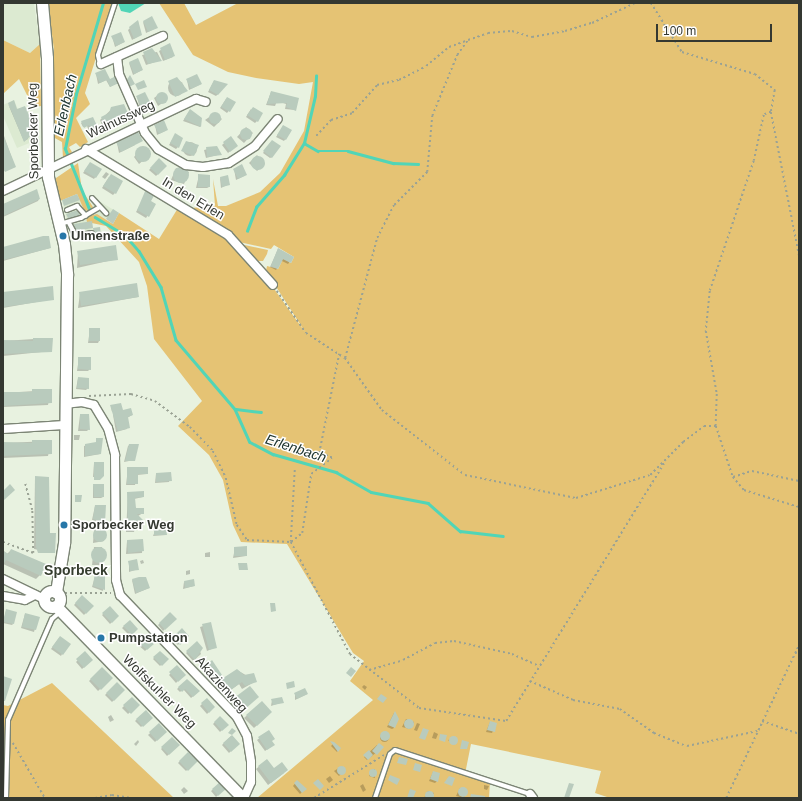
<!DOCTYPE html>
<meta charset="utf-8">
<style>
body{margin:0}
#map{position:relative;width:802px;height:801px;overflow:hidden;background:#e8f2e0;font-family:Arial,sans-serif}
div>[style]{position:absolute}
.built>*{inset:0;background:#dcead1}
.green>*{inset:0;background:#e5c374}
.water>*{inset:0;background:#51d5b7}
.shadow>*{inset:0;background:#0003}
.round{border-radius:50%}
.stream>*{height:2.5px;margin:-1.25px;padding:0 1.25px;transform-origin:1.25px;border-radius:1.25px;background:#51d5b7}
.building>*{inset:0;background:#b9cbbd}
.path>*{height:1.5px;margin-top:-0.75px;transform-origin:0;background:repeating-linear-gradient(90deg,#9aa294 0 2px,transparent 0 5px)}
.roads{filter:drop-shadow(1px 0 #7c8575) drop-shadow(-1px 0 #7c8575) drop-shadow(0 1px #7c8575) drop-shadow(0 -1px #7c8575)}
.service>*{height:4px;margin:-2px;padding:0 2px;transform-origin:2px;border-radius:2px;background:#fff}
.minor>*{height:8px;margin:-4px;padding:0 4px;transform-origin:4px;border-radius:4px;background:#fff}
.tertiary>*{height:11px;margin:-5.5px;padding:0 5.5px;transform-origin:5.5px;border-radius:5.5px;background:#fff}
.tertiary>.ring{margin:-5.5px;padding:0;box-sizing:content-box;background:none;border:11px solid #fff;border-radius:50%}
.dots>*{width:11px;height:11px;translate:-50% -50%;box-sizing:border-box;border:2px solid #fff;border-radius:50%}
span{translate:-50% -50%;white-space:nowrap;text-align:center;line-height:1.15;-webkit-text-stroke:3px #fff;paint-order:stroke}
.street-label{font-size:13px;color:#343831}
.poi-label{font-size:13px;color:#343831;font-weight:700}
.left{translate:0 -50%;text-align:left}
.water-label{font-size:14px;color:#203630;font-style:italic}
.neighbourhood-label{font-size:14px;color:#353d2e;font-weight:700}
.frame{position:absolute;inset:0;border:4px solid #343831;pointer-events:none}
.scale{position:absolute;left:656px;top:24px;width:116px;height:18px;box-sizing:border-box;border:2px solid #343831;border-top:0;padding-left:5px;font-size:12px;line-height:14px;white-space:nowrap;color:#343831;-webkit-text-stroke:3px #fff;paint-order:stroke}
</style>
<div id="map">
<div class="built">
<div style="clip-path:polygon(3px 3px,34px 3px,40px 44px,30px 53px,3px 40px)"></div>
<div style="clip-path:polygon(14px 100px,32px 142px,17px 148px,3px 116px,3px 105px)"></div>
<div style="clip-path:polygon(77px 194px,84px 210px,93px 207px,89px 195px,119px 213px,113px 224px,106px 219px,92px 221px,93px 228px,100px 227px,101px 237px,72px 241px,62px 200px)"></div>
</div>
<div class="green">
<div style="clip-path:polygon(48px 3px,113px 3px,85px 93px,90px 104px,76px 118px,88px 142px,80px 147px,76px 143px,69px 147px,72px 152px,63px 158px,62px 142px,53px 137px,54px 50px)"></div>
<div style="clip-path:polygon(159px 3px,184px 3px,196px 25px,238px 3px,799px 3px,799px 798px,610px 798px,595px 793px,601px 771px,471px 744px,465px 774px,490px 782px,489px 798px,257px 798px,373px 700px,350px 681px,364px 661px,353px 653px,287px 544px,241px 542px,233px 525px,223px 480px,209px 455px,178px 426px,202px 401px,154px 339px,147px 286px,139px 262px,106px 226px,87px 222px,86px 217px,97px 214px,113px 224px,119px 213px,159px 239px,178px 208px,223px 234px,267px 279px,305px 332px,266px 271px,267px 266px,278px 269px,283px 259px,291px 263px,294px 257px,274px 245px,271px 249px,239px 242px,230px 231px,191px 208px,215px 206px,213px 179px,218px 206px,226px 206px,260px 192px,280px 173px,304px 131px,313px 82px,299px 84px,256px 78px,228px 72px,193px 55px)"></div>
<div style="clip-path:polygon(3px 40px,30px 53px,40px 44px,41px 106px,33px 107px,19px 79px,3px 94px)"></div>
<div style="clip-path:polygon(78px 163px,82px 190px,93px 207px,88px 211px,84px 210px,77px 194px,60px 201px,56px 186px,56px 178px)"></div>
<div style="clip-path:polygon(240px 244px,268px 250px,267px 254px,263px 261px,256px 261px)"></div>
<div style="clip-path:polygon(52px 683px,174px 798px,3px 798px,3px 705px,8px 706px)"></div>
</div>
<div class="water">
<div style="clip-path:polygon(118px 3px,146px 3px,130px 13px,121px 11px)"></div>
</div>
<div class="shadow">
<div style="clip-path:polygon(138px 21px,140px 35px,132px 40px,128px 30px)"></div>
<div style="clip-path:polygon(143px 22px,156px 28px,146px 33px)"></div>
<div style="clip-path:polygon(112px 36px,124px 42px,115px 47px)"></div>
<div style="clip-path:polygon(170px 45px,173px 57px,163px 61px,159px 51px)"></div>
<div style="clip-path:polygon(157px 52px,161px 60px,146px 65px,142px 55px)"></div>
<div style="clip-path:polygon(129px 63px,142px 70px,133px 75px)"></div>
<div style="clip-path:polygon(96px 74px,117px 83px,110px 87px,106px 80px,98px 84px)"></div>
<div class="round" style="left:168px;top:80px;width:16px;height:16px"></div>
<div style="clip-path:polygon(187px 80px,201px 84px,189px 90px)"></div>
<div style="clip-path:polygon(214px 81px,218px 94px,216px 96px,208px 92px)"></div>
<div style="clip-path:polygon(271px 92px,280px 95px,295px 110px,285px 109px,286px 104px,277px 101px,275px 106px,266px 105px)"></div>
<div style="clip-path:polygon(161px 93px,167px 100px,158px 106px,154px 98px)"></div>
<div style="clip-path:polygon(137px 97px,149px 104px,140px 109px)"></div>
<div style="clip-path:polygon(226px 99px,235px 103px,227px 113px,220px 108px)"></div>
<div style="clip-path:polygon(8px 104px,27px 135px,28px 139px,24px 141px)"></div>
<div style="clip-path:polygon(114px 107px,128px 119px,120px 123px,117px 116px,111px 120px,112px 126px,104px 130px,100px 120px)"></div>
<div style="clip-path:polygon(251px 109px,257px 121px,255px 123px,246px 117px)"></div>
<div style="clip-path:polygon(190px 110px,201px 118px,200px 127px,183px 121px)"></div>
<div style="clip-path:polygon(215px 113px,222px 119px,214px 127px,205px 120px)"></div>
<div style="clip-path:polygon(85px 120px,97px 133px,91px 136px,87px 126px,83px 127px,81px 123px)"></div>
<div style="clip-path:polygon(155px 125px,165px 131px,157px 135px)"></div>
<div style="clip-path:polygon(246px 127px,253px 133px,244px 143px,237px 137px)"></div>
<div style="clip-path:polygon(282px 128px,291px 131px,284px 141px,276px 137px)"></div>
<div style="clip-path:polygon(3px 133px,15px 167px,3px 171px)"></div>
<div style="clip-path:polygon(175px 135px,178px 147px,176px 149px,169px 145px)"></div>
<div style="clip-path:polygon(230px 138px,235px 147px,228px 153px,222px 145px)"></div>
<div class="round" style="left:183px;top:142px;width:14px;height:14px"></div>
<div style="clip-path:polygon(117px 143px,135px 145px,119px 153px)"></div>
<div style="clip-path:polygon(270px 143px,272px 157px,270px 158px,263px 153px)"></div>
<div style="clip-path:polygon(143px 146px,142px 151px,146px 148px,151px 154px,139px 164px,134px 157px)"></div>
<div style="clip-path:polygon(216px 147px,221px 154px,206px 158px,204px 150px)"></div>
<div style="clip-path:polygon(257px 155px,265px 164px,257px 171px,249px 163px)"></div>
<div style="clip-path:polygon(159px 160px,166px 166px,156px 176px,149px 170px)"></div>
<div style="clip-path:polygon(89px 165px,100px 169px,94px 179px,83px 173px)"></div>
<div style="clip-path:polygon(176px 168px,189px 172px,184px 184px,171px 180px)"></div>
<div style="clip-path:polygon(234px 169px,244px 176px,236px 180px)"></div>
<div style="clip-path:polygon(106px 172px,109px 174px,105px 179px,102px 177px)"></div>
<div style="clip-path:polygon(199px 175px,209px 187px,207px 188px,196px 188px)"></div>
<div style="clip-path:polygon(109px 177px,115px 193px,113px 195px,102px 188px)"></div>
<div style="clip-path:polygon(220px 178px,229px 184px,221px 188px)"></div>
<div style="clip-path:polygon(39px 199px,38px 201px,3px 217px,3px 206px)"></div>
<div style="clip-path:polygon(143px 200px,155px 204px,146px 218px,136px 212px)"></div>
<div style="clip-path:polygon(3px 248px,50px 248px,3px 261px)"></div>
<div style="clip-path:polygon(278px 249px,293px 257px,288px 264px,282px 261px,276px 270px,270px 267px)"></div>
<div style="clip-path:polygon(78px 252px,117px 259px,77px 268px)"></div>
<div style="clip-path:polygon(3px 293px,53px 299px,3px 308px)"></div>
<div style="clip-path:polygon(80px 293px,138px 297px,78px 308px)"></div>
<div style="clip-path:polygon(90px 329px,99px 341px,98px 343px,88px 343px)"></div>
<div style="clip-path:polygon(34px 339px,51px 351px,3px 356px,3px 341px)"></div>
<div style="clip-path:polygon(79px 358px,90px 369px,88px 371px,77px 371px)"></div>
<div style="clip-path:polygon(78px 378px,88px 388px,86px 390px,76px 389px)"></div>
<div style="clip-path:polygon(51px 390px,48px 405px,3px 407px,3px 393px)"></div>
<div style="clip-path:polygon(111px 406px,132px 415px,127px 418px,127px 429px,116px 432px,113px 415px,116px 411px,112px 412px)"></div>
<div style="clip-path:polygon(80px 415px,89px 429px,87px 431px,78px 431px)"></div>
<div style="clip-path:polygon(80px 435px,79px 440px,74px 440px,74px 435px)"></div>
<div style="clip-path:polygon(96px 439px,100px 454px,84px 457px,84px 446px,96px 443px)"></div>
<div style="clip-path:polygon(51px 441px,48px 456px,3px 458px,3px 443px)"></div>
<div style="clip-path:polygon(130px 445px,134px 460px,124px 462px,128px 446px)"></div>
<div style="clip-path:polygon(94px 463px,101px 477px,93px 477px)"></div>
<div style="clip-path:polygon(128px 468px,147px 474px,137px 475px,135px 485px,126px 485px)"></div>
<div style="clip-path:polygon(170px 474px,169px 482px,155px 483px,156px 474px)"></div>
<div style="clip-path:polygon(35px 477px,54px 553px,34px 549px)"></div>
<div style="clip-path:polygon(93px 485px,103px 497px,101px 498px,93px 498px)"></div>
<div style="clip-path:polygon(128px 493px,143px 497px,134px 499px,135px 507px,143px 513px,138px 516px,141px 520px,136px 523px,134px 532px,126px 532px)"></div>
<div style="clip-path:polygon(95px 506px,104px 519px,103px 524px,92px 520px)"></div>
<div style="clip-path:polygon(104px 528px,104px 541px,93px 543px,94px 530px)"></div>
<div style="clip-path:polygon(155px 531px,166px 535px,153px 536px)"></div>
<div style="clip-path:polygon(143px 540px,142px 553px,126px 554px,127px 541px)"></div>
<div style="clip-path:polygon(94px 547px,102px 547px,101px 565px,92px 565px)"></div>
<div style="clip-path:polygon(235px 548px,246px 556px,233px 558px)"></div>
<div style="clip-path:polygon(3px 550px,7px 554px,11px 550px,40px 575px,36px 579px,3px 564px)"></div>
<div style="clip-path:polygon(210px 552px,210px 557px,205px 557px,205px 553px)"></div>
<div style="clip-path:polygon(143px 560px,144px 563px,141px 564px,140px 561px)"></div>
<div style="clip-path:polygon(129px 562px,138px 569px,129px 572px)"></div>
<div style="clip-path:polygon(190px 570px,190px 574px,186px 575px,186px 571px)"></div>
<div style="clip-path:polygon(96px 573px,104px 586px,103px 591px,92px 587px)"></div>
<div style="clip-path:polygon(132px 580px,149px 588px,135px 594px)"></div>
<div style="clip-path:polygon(184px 582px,194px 586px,183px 589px)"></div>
<div style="clip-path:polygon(82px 596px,92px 606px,84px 615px,74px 605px)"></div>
<div style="clip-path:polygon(110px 608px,118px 616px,110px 624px,102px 615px)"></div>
<div style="clip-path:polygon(6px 611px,13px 624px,12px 625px,3px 623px)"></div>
<div style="clip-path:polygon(25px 614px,38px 617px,34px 632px,21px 628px)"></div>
<div style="clip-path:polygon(170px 614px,175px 619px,163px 631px,158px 625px)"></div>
<div style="clip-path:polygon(130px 621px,137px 629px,130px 636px,122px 628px)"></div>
<div style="clip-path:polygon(210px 624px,216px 647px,207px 651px,200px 627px)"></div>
<div style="clip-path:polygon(182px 629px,187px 635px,178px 645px,172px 640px)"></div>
<div style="clip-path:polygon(145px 636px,152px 644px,145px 651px,137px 644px)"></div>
<div style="clip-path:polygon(59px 638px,62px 654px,61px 656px,51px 649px)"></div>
<div style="clip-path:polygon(197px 643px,201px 654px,193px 661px,186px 653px)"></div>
<div style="clip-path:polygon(160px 652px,167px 659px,160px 666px,153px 659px)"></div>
<div style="clip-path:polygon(85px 653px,92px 660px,82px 669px,76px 662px)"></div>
<div style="clip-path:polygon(212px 662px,221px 675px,214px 681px,203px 670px)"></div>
<div style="clip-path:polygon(177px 667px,184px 674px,176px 683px,169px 675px)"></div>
<div style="clip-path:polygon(102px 668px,112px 678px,98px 691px,89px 681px)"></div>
<div style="clip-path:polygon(237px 670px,256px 681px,242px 689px,239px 684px,225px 694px,216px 686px)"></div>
<div style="clip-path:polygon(187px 680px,199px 691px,191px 698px,183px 689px,180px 692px,177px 689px)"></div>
<div style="clip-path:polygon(117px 683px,124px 690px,112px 702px,105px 695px)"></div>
<div style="clip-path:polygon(364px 685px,367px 687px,365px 690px,362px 687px)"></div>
<div style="clip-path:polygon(250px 688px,255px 699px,241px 711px,232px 701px)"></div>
<div style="clip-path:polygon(295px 694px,307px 694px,295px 700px)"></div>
<div style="clip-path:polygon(132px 698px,138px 705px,128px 714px,122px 708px)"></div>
<div style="clip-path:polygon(207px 699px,214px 707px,207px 714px,200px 706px)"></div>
<div style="clip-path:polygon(272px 700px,283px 702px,271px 706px)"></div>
<div style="clip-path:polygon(262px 702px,271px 712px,254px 728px,244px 718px)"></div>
<div style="clip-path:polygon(146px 711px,151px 718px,141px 727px,135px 721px)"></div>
<div style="clip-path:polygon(394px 713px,394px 728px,392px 729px,387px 727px)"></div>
<div style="clip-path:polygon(111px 715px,114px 720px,110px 722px,108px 717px)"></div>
<div style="clip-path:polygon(220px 717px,227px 725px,220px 732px,213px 724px)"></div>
<div style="clip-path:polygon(406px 719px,414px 722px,410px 729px,402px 727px)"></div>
<div style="clip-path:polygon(490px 722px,496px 724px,492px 733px,486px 732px)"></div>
<div style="clip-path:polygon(417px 723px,420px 724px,417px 731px,414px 730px)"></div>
<div style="clip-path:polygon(159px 725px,165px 732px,155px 742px,148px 735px)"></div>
<div style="clip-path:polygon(269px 731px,272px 746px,265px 751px,257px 740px)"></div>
<div style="clip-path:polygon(434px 732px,438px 734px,436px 739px,432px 738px)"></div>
<div class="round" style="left:379.5px;top:732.5px;width:9px;height:9px"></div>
<div style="clip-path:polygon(231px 736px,238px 744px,229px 753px,222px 745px)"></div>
<div style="clip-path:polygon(172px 738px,179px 745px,167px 756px,161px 749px)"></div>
<div style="clip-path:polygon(456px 738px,454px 745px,448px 740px)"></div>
<div style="clip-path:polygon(138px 740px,139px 742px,136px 746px,134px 744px)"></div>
<div style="clip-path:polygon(334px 743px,340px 748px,337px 752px,331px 746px)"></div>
<div style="clip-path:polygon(377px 745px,383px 747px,367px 760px,364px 757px)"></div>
<div style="clip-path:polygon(188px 753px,196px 761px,186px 771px,178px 763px)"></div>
<div style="clip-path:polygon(267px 760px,274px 770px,284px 773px,268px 785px,256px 769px)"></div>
<div style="clip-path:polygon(342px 766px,344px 771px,339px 776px,334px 771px)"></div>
<div style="clip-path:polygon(372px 769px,375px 769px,375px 778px,369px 776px)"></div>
<div style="clip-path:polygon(433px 772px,437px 781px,435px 783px,429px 781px)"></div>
<div style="clip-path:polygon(330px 776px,333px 780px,329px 783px,326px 779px)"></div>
<div style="clip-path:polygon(297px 781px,305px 789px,300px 794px,293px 786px)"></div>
<div style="clip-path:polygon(220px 784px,224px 789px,216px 797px,211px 791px)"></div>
<div style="clip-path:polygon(363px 784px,366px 790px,363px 792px,360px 786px)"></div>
<div style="clip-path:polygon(484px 785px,489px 786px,487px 790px,484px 789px)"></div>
<div style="clip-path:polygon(184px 787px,188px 791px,184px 794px,181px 790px)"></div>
<div style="clip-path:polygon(460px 788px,466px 789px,464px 798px,456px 796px)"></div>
<div style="clip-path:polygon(428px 791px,434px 793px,431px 798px,424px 798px)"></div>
</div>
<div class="stream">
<div style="left:304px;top:143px;width:16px;rotate:30deg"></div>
<div style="left:318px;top:151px;width:30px"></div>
<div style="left:348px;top:151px;width:47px;rotate:14.9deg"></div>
<div style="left:393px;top:163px;width:25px;rotate:2deg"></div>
<div style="left:89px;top:209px;width:65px;rotate:-111.8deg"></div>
<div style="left:65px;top:149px;width:56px;rotate:-78.7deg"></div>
<div style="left:76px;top:94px;width:95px;rotate:-73.5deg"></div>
<div style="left:95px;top:217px;width:35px;rotate:31deg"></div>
<div style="left:125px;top:235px;width:21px;rotate:49deg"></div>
<div style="left:139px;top:251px;width:42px;rotate:58.6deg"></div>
<div style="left:161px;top:287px;width:55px;rotate:74.2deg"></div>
<div style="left:176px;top:340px;width:91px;rotate:49.5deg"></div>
<div style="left:235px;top:409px;width:36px;rotate:66deg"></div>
<div style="left:250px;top:442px;width:26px;rotate:28deg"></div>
<div style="left:273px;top:454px;width:66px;rotate:15.9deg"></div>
<div style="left:336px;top:472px;width:40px;rotate:29.7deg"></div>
<div style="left:371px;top:492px;width:58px;rotate:10.9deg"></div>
<div style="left:428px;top:503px;width:43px;rotate:41.2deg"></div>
<div style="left:460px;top:531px;width:43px;rotate:6.6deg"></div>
<div style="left:247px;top:231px;width:26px;rotate:-69deg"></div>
<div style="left:256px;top:207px;width:43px;rotate:-48.8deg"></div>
<div style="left:284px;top:175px;width:38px;rotate:-58deg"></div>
<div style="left:304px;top:143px;width:48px;rotate:-76.8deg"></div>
<div style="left:315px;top:96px;width:20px;rotate:-87deg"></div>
<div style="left:236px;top:409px;width:25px;rotate:7deg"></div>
</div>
<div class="building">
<div style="clip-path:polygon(152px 16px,158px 28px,148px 32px,143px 21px)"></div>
<div style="clip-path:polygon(138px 20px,142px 35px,134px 39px,129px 27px)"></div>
<div style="clip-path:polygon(121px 32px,125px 42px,116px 46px,111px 36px)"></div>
<div style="clip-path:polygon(170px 43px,175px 56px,165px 60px,160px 48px)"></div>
<div style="clip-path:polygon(152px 48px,162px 61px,148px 64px,143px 52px)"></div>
<div style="clip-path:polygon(138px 58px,143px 70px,134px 74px,129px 62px)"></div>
<div style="clip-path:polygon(105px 69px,110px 79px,116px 76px,119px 83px,110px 87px,107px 80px,100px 83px,95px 73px)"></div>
<div style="clip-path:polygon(197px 74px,202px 84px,191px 89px,186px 79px)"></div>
<div style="clip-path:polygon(130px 75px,135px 84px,129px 87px,126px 81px)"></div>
<div style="clip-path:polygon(177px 77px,188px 91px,175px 97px,168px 81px)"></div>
<div style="clip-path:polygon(144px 80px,147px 87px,138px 90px,135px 84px)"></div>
<div style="clip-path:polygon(214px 80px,228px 84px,218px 95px,209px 90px)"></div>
<div style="clip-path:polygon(271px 91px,299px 98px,296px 111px,286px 107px,287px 103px,267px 104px)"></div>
<div style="clip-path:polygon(145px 92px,151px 104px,142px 108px,136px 96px)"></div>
<div class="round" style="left:156px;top:92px;width:12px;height:12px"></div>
<div style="clip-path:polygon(227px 97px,236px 102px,230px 112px,221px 107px)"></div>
<div style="clip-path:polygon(14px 100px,17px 109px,25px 106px,36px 131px,24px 142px,8px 103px)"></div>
<div style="clip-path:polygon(124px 104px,130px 118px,122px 122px,119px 115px,113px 120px,115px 125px,106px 129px,101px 117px,109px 113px,111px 107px)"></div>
<div style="clip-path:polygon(253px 107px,263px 113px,258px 122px,247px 115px)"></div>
<div style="clip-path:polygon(190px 109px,202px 118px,201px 127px,184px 119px)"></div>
<div class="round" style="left:209px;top:112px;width:12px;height:12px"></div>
<div style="clip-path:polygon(93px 117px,100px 132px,93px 135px,89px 125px,84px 128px,81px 121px)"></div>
<div style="clip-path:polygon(164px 120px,168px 130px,159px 134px,154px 125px)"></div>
<div style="clip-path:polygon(283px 125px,292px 130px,286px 140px,277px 135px)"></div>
<div class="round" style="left:240px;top:128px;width:12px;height:12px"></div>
<div style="clip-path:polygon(138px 132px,143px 141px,121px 152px,116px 142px)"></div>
<div style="clip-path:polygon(175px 133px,183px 138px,179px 148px,170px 143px)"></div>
<div style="clip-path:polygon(3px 135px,16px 167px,5px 172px,3px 168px)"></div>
<div style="clip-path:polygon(231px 136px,238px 146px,230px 152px,223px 142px)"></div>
<div style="clip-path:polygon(272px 140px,281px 146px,272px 158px,263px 151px)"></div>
<div style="clip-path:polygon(186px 141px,199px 145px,194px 156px,181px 151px)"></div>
<div style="clip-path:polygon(217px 146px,222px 155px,207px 157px,206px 147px)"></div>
<div class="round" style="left:135px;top:146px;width:16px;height:16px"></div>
<div class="round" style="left:251px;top:156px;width:14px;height:14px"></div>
<div style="clip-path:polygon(159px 158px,167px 166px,158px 175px,150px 168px)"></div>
<div style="clip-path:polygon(90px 162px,102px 169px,96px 178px,84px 171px)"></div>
<div style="clip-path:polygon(242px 164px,247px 175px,238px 179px,233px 169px)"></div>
<div class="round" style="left:173px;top:167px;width:16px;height:16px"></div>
<div style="clip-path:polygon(111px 174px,123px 181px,116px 194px,103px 186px)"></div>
<div style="clip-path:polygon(198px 174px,210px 175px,210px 187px,198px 187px)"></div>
<div style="clip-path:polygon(228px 175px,230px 185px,222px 187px,220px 177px)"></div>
<div style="clip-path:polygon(37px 189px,40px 199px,3px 216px,3px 204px)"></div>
<div style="clip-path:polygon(146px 189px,155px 194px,151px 201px,156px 204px,149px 217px,137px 210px)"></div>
<div style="clip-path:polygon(77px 194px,80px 200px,64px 206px,62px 200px)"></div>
<div style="clip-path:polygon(113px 209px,119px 213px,113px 224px,106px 219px)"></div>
<div style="clip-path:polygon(78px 210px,80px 216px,69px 220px,66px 214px)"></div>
<div style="clip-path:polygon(92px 221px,93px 228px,75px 231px,74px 224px)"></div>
<div style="clip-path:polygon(100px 227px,101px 237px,95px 238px,93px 228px)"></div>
<div style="clip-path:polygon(43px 236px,49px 236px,51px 248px,3px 260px,3px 247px)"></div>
<div style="clip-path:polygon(116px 245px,118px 260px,80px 265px,77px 251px)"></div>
<div style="clip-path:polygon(278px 248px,294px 257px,291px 263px,283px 259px,278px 269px,271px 266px)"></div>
<div style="clip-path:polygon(137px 283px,139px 297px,81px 306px,79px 292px)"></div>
<div style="clip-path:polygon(53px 286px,54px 300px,3px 307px,3px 292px)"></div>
<div style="clip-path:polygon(89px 328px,100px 328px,100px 341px,89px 341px)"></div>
<div style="clip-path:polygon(33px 338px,53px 338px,52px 352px,3px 354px,3px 340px,33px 341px)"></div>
<div style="clip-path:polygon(78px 357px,91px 357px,91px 370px,78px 369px)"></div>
<div style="clip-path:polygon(78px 377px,89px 378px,89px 389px,77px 388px)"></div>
<div style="clip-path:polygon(32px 389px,52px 389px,52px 403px,3px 406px,3px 392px,32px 392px)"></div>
<div style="clip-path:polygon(121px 403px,123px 410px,131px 408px,133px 415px,128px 417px,130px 428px,118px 431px,110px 405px)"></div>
<div style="clip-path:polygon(80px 414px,89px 414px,90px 430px,80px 429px)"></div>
<div style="clip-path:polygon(96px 438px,103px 438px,101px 454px,85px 456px,85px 444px,96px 442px)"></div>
<div style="clip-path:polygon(32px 440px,52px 440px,52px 454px,3px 456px,3px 442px,32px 443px)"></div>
<div style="clip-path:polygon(129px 444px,139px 444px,135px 461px,125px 461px)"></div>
<div style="clip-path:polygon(94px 462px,104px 462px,104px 476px,100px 480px,94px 480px)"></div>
<div style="clip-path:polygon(127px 467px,148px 467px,148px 474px,138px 474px,138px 484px,127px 484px)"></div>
<div style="clip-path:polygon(171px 472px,172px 481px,156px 482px,156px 473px)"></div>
<div style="clip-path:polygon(35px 476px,49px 477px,50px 533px,56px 533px,55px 553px,38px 553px,36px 547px)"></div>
<div style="clip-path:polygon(10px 484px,15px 490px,3px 501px,3px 491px)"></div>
<div style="clip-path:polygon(93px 484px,104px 484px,104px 497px,94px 497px)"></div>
<div style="clip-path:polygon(144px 491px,144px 497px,135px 498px,136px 508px,144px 508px,144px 514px,137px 514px,143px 520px,137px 521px,137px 530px,128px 530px,127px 492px)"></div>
<div style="clip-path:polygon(75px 495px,82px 495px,81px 502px,75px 502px)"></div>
<div style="clip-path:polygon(95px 505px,106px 505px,105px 523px,93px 519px)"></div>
<div class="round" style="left:93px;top:528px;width:14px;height:14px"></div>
<div style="clip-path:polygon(166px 529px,167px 535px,154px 535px,154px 530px)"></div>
<div style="clip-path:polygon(143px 539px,144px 551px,128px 553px,127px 540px)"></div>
<div style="clip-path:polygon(247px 546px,247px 556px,234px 556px,234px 547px)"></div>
<div class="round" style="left:91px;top:547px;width:16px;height:16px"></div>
<div style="clip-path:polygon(11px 549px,46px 564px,41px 576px,6px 560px,3px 565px,3px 551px,9px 554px)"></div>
<div style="clip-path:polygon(137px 559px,139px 570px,130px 571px,128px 561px)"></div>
<div style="clip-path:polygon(238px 563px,247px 563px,248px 570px,239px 570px)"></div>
<div style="clip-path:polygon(95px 572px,105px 572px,105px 590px,93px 586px)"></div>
<div style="clip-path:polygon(139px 577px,146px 577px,150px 588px,136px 593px,132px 579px)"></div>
<div style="clip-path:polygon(194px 579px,195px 586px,185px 588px,184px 581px)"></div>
<div style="clip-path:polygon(82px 595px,94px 606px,86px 614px,75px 603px)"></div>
<div style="clip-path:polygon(270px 603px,275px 603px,276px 611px,271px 612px)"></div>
<div style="clip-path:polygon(110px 606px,119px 616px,112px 623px,102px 613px)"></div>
<div style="clip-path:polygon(6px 609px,17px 612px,14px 624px,3px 622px)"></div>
<div style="clip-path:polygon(170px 612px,177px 619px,165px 630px,159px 623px)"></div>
<div style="clip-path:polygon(25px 613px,40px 617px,36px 630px,22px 627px)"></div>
<div style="clip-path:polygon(130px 620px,138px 629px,132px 635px,123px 626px)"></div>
<div style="clip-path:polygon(211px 622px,217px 648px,209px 650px,202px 624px)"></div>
<div style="clip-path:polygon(182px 628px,189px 636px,180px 645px,173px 637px)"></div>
<div style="clip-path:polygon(100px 633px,105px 639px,101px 642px,96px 637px)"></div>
<div style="clip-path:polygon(145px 635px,154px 644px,147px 650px,138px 642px)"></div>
<div style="clip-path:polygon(60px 636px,71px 644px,63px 655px,52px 647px)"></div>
<div style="clip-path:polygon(197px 641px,203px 648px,195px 660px,186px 651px)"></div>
<div style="clip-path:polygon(85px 651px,93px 660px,84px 668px,76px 659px)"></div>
<div style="clip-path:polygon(160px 651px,169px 659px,162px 666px,153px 657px)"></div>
<div style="clip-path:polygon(212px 660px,222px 675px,216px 680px,204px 668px)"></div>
<div style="clip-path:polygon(177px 665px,186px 675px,178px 682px,169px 672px)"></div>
<div style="clip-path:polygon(102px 667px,113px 678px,101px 690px,90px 679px)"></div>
<div style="clip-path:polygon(351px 667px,356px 671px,351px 677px,346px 673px)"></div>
<div style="clip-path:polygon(237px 669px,244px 675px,254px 673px,257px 682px,245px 686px,242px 682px,228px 692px,217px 682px)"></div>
<div style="clip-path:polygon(3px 676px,12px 679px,5px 701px,3px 701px)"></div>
<div style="clip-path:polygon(187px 679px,200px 691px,193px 697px,185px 689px,182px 692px,178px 687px)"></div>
<div style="clip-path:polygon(294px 681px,295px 687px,287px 689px,286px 683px)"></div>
<div style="clip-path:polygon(117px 682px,125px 690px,114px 701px,106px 693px)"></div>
<div style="clip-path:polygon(250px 686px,259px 697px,244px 710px,234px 698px)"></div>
<div style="clip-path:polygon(305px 688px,308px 694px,297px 699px,294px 693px)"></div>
<div style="clip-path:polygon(381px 694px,387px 698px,383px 703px,377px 699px)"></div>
<div style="clip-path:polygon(132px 697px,140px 705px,131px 714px,123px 705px)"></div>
<div style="clip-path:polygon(282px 697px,284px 703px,273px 705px,271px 699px)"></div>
<div style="clip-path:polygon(207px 698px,215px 707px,209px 713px,201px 703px)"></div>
<div style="clip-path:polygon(262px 701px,272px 712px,257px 726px,246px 715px)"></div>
<div style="clip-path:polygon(146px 710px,153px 718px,143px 727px,136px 719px)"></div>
<div style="clip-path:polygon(395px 711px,399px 719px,395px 728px,388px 725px)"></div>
<div style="clip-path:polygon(220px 716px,229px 725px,222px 731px,214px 722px)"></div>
<div class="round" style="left:404px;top:719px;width:10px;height:10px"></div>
<div style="clip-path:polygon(490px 721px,497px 723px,495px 732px,487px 730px)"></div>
<div style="clip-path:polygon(159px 723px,167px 732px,157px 741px,149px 732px)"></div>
<div style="clip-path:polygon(232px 728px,236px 731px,232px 735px,240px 744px,231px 752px,223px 743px,232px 735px,228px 733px)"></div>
<div style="clip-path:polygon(423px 728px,429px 730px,425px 740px,419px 738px)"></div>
<div style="clip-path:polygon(269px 730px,275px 739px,272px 741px,275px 745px,267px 750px,258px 737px)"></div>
<div class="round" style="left:380px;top:731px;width:10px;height:10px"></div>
<div style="clip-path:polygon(440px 734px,447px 735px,445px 742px,439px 740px)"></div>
<div class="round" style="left:448.5px;top:735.5px;width:9px;height:9px"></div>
<div style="clip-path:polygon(172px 737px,180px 745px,169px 755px,161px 747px)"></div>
<div style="clip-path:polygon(462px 740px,469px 742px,467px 749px,460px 749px)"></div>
<div style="clip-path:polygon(330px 741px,334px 742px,341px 748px,338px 752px)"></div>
<div style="clip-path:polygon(379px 743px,384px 747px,377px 755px,372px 751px)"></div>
<div style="clip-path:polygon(369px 750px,373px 755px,368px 760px,363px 755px)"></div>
<div style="clip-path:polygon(188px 752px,198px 761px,188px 771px,179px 761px)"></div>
<div style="clip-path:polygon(399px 757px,408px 759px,406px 765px,397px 763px)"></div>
<div style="clip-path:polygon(267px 759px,274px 768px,282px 762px,288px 770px,271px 783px,258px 766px)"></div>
<div style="clip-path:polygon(415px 763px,422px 765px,420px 772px,413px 770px)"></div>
<div class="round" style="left:336.5px;top:765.5px;width:9px;height:9px"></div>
<div class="round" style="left:369px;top:769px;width:8px;height:8px"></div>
<div style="clip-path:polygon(433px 771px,440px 773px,438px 782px,430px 779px)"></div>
<div style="clip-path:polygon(390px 775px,400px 779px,397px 785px,388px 780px)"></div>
<div style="clip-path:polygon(449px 776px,455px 778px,452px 786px,444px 783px)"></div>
<div style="clip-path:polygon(318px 779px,324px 786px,320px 790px,313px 783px)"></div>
<div style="clip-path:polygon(297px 780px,307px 789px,302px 793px,294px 783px)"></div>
<div style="clip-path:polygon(220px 782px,226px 789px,218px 796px,212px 789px)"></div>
<div style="clip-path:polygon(569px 783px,574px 784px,569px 798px,564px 798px)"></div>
<div class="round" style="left:458px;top:787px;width:10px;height:10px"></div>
<div style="clip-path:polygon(410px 789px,416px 791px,413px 798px,407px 798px)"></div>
<div class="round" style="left:424.5px;top:790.5px;width:9px;height:9px"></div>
<div style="clip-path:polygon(471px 794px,485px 796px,485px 798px,470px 798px)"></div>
</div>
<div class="path">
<div style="left:651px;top:3px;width:58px;rotate:57.7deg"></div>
<div style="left:682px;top:52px;width:76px;rotate:16.8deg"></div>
<div style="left:755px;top:74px;width:26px;rotate:39deg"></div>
<div style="left:775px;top:90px;width:22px;rotate:100deg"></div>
<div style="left:771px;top:112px;width:146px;rotate:78.9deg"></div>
<div style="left:771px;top:112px;width:8px;rotate:157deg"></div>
<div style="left:764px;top:115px;width:47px;rotate:102.3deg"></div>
<div style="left:754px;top:161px;width:137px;rotate:108.7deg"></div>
<div style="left:710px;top:291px;width:40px;rotate:95.7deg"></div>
<div style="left:706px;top:331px;width:64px;rotate:80.1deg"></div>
<div style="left:717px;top:394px;width:32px;rotate:92deg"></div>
<div style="left:716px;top:426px;width:54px;rotate:71.6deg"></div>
<div style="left:733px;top:477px;width:17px;rotate:50deg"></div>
<div style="left:744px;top:490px;width:58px;rotate:17.2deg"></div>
<div style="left:316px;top:136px;width:22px;rotate:-47deg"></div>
<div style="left:331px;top:120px;width:22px;rotate:-18deg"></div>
<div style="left:352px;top:113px;width:38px;rotate:-48deg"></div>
<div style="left:377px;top:85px;width:23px;rotate:-13deg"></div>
<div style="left:399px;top:80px;width:30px;rotate:-27deg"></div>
<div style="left:426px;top:66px;width:30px;rotate:-40deg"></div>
<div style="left:449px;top:47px;width:20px;rotate:-20deg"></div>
<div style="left:277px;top:291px;width:51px;rotate:55.4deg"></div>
<div style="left:306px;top:333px;width:46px;rotate:32.7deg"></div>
<div style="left:345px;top:358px;width:64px;rotate:54.6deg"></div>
<div style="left:382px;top:410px;width:105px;rotate:38.1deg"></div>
<div style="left:465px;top:475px;width:113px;rotate:11.7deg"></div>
<div style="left:576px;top:498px;width:77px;rotate:-17.3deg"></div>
<div style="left:650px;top:475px;width:47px;rotate:-45deg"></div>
<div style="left:683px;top:442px;width:26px;rotate:-37deg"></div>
<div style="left:704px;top:426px;width:12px"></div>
<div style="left:345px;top:358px;width:124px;rotate:-75.1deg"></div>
<div style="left:377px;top:238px;width:37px;rotate:-63deg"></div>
<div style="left:394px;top:205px;width:47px;rotate:-45deg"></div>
<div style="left:427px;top:172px;width:56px;rotate:-84.9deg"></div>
<div style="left:432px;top:116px;width:66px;rotate:-67.7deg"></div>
<div style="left:457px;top:55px;width:19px;rotate:-54deg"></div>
<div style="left:468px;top:40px;width:21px;rotate:-19deg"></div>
<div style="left:488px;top:33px;width:24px;rotate:-5deg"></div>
<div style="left:512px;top:31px;width:21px;rotate:17deg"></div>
<div style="left:532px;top:37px;width:34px;rotate:-10deg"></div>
<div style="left:565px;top:31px;width:28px;rotate:-17deg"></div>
<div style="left:592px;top:23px;width:47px;rotate:-24.9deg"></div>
<div style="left:89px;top:396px;width:42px;rotate:-2.7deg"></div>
<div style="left:131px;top:394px;width:25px;rotate:16deg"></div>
<div style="left:155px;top:401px;width:44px;rotate:36.6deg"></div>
<div style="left:190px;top:427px;width:33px;rotate:46deg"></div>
<div style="left:213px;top:451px;width:30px;rotate:64deg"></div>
<div style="left:226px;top:478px;width:48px;rotate:76.8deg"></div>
<div style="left:237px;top:525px;width:18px;rotate:56deg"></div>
<div style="left:247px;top:540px;width:44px;rotate:2.6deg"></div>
<div style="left:291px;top:542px;width:14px;rotate:-39deg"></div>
<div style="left:302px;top:533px;width:60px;rotate:-81.3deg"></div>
<div style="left:311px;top:474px;width:26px;rotate:-37deg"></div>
<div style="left:332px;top:458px;width:14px;rotate:-159deg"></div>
<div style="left:319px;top:453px;width:101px;rotate:-78.6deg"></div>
<div style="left:295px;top:470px;width:72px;rotate:93.2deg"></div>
<div style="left:291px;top:542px;width:127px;rotate:62.2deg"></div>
<div style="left:350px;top:654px;width:88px;rotate:38deg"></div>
<div style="left:419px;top:708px;width:88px;rotate:8.5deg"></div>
<div style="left:506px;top:721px;width:304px;rotate:-58.5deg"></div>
<div style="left:733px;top:477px;width:20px;rotate:-18deg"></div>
<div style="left:752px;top:471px;width:48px;rotate:12deg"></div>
<div style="left:3px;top:542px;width:32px;rotate:20deg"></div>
<div style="left:33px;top:553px;width:43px;rotate:-91.3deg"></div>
<div style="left:32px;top:510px;width:28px;rotate:-105deg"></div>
<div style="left:65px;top:593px;width:46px"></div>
<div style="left:795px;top:653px;width:4px;rotate:-14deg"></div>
<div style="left:369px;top:670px;width:35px;rotate:-16deg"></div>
<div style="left:403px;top:660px;width:36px;rotate:-28deg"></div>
<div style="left:435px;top:643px;width:19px;rotate:-6deg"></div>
<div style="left:454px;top:641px;width:59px;rotate:12.6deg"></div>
<div style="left:512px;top:654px;width:30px;rotate:24deg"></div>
<div style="left:530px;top:681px;width:47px;rotate:23.8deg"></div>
<div style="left:573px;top:700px;width:48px;rotate:10.8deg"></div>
<div style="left:620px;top:709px;width:42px;rotate:35.2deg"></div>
<div style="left:654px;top:733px;width:35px;rotate:22deg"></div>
<div style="left:687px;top:746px;width:72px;rotate:-12.1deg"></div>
<div style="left:762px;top:721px;width:39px;rotate:19deg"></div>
<div style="left:13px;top:743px;width:64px;rotate:59.8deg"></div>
<div style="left:95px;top:798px;width:17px;rotate:-10deg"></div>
<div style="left:112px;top:795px;width:18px;rotate:9deg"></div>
<div style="left:314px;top:798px;width:82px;rotate:-31.6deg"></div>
<div style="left:726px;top:798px;width:170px;rotate:-64.5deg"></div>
</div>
<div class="roads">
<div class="service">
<div style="left:100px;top:64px;width:9px;rotate:-103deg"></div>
<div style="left:98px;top:55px;width:55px;rotate:-71.9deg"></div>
<div style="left:92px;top:198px;width:21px;rotate:47deg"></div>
<div style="left:67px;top:210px;width:11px;rotate:-22deg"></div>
<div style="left:77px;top:206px;width:13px;rotate:48deg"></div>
<div style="left:69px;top:223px;width:15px;rotate:62deg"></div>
<div style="left:76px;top:236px;width:16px;rotate:-11deg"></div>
<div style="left:60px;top:224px;width:22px;rotate:-16deg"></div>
<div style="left:81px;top:218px;width:20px;rotate:-30deg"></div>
<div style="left:6px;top:798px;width:78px;rotate:-88.5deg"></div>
<div style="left:8px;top:720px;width:110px;rotate:-66.5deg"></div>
<div style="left:52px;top:619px;width:11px;rotate:-41deg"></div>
<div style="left:375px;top:798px;width:46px;rotate:-71.2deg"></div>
<div style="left:390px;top:754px;width:6px;rotate:-39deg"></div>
<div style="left:395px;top:750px;width:142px;rotate:18.1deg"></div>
</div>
<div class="minor">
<div style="left:117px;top:57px;width:17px;rotate:83deg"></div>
<div style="left:119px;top:74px;width:64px;rotate:66.2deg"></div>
<div style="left:145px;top:133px;width:21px;rotate:51deg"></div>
<div style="left:158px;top:149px;width:32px;rotate:30deg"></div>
<div style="left:186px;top:165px;width:17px;rotate:7deg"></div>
<div style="left:203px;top:167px;width:26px;rotate:-9deg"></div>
<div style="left:229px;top:163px;width:31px;rotate:-33deg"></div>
<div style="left:255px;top:146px;width:35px;rotate:-50deg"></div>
<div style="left:101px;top:64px;width:68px;rotate:-24.3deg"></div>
<div style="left:86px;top:149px;width:166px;rotate:31.2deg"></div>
<div style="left:228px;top:235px;width:67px;rotate:48deg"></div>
<div style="left:3px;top:191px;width:214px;rotate:-25.5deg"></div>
<div style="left:196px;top:99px;width:10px;rotate:17deg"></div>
<div style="left:65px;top:404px;width:17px;rotate:-7deg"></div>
<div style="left:82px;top:402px;width:12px;rotate:14deg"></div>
<div style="left:94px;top:405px;width:27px;rotate:59deg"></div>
<div style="left:108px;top:428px;width:28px;rotate:75deg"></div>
<div style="left:115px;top:455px;width:125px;rotate:89.5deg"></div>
<div style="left:116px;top:580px;width:16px;rotate:75deg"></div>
<div style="left:120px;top:595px;width:169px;rotate:46.2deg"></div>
<div style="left:237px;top:717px;width:21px;rotate:62deg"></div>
<div style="left:247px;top:736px;width:26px;rotate:81deg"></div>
<div style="left:251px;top:762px;width:20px;rotate:90deg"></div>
<div style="left:251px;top:782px;width:17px;rotate:114deg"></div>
<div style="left:3px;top:429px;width:61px;rotate:-3.8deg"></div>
<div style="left:3px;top:579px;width:46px;rotate:26deg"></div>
<div style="left:3px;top:596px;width:22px;rotate:10deg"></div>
<div style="left:25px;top:600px;width:11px;rotate:-27deg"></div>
<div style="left:530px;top:794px;width:5px;rotate:53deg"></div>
</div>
<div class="tertiary">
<div style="left:42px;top:3px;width:55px;rotate:84.8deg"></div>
<div style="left:47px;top:58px;width:119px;rotate:89.5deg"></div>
<div style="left:48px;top:177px;width:69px;rotate:76.6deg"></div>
<div style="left:64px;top:244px;width:31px;rotate:84deg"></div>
<div style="left:67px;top:275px;width:268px;rotate:90.6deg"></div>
<div style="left:64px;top:543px;width:50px;rotate:99.3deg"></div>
<div class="ring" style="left:44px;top:591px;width:5px;height:5px"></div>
<div style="left:56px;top:606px;width:268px;rotate:45.8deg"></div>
</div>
</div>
<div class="dots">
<div style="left:63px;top:236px;background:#2777a8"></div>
<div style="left:64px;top:525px;background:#2777a8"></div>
<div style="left:101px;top:638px;background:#2777a8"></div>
</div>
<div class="street-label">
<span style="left:121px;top:120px;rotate:-25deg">Walnussweg</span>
<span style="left:34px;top:131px;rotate:-91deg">Sporbecker Weg</span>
<span style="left:193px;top:199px;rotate:31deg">In den Erlen</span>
<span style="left:221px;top:685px;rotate:48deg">Akazienweg</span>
<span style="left:159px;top:692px;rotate:45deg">Wolfskuhler Weg</span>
</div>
<div class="poi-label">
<span class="left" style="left:71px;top:236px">Ulmenstraße</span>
<span class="left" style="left:72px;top:525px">Sporbecker Weg</span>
<span class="left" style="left:109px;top:638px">Pumpstation</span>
</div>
<div class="water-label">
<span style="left:65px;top:105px;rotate:-77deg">Erlenbach</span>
<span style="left:296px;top:448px;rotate:18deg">Erlenbach</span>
</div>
<div class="neighbourhood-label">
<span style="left:76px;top:570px">Sporbeck</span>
</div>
<div class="frame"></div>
<div class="scale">100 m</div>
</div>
